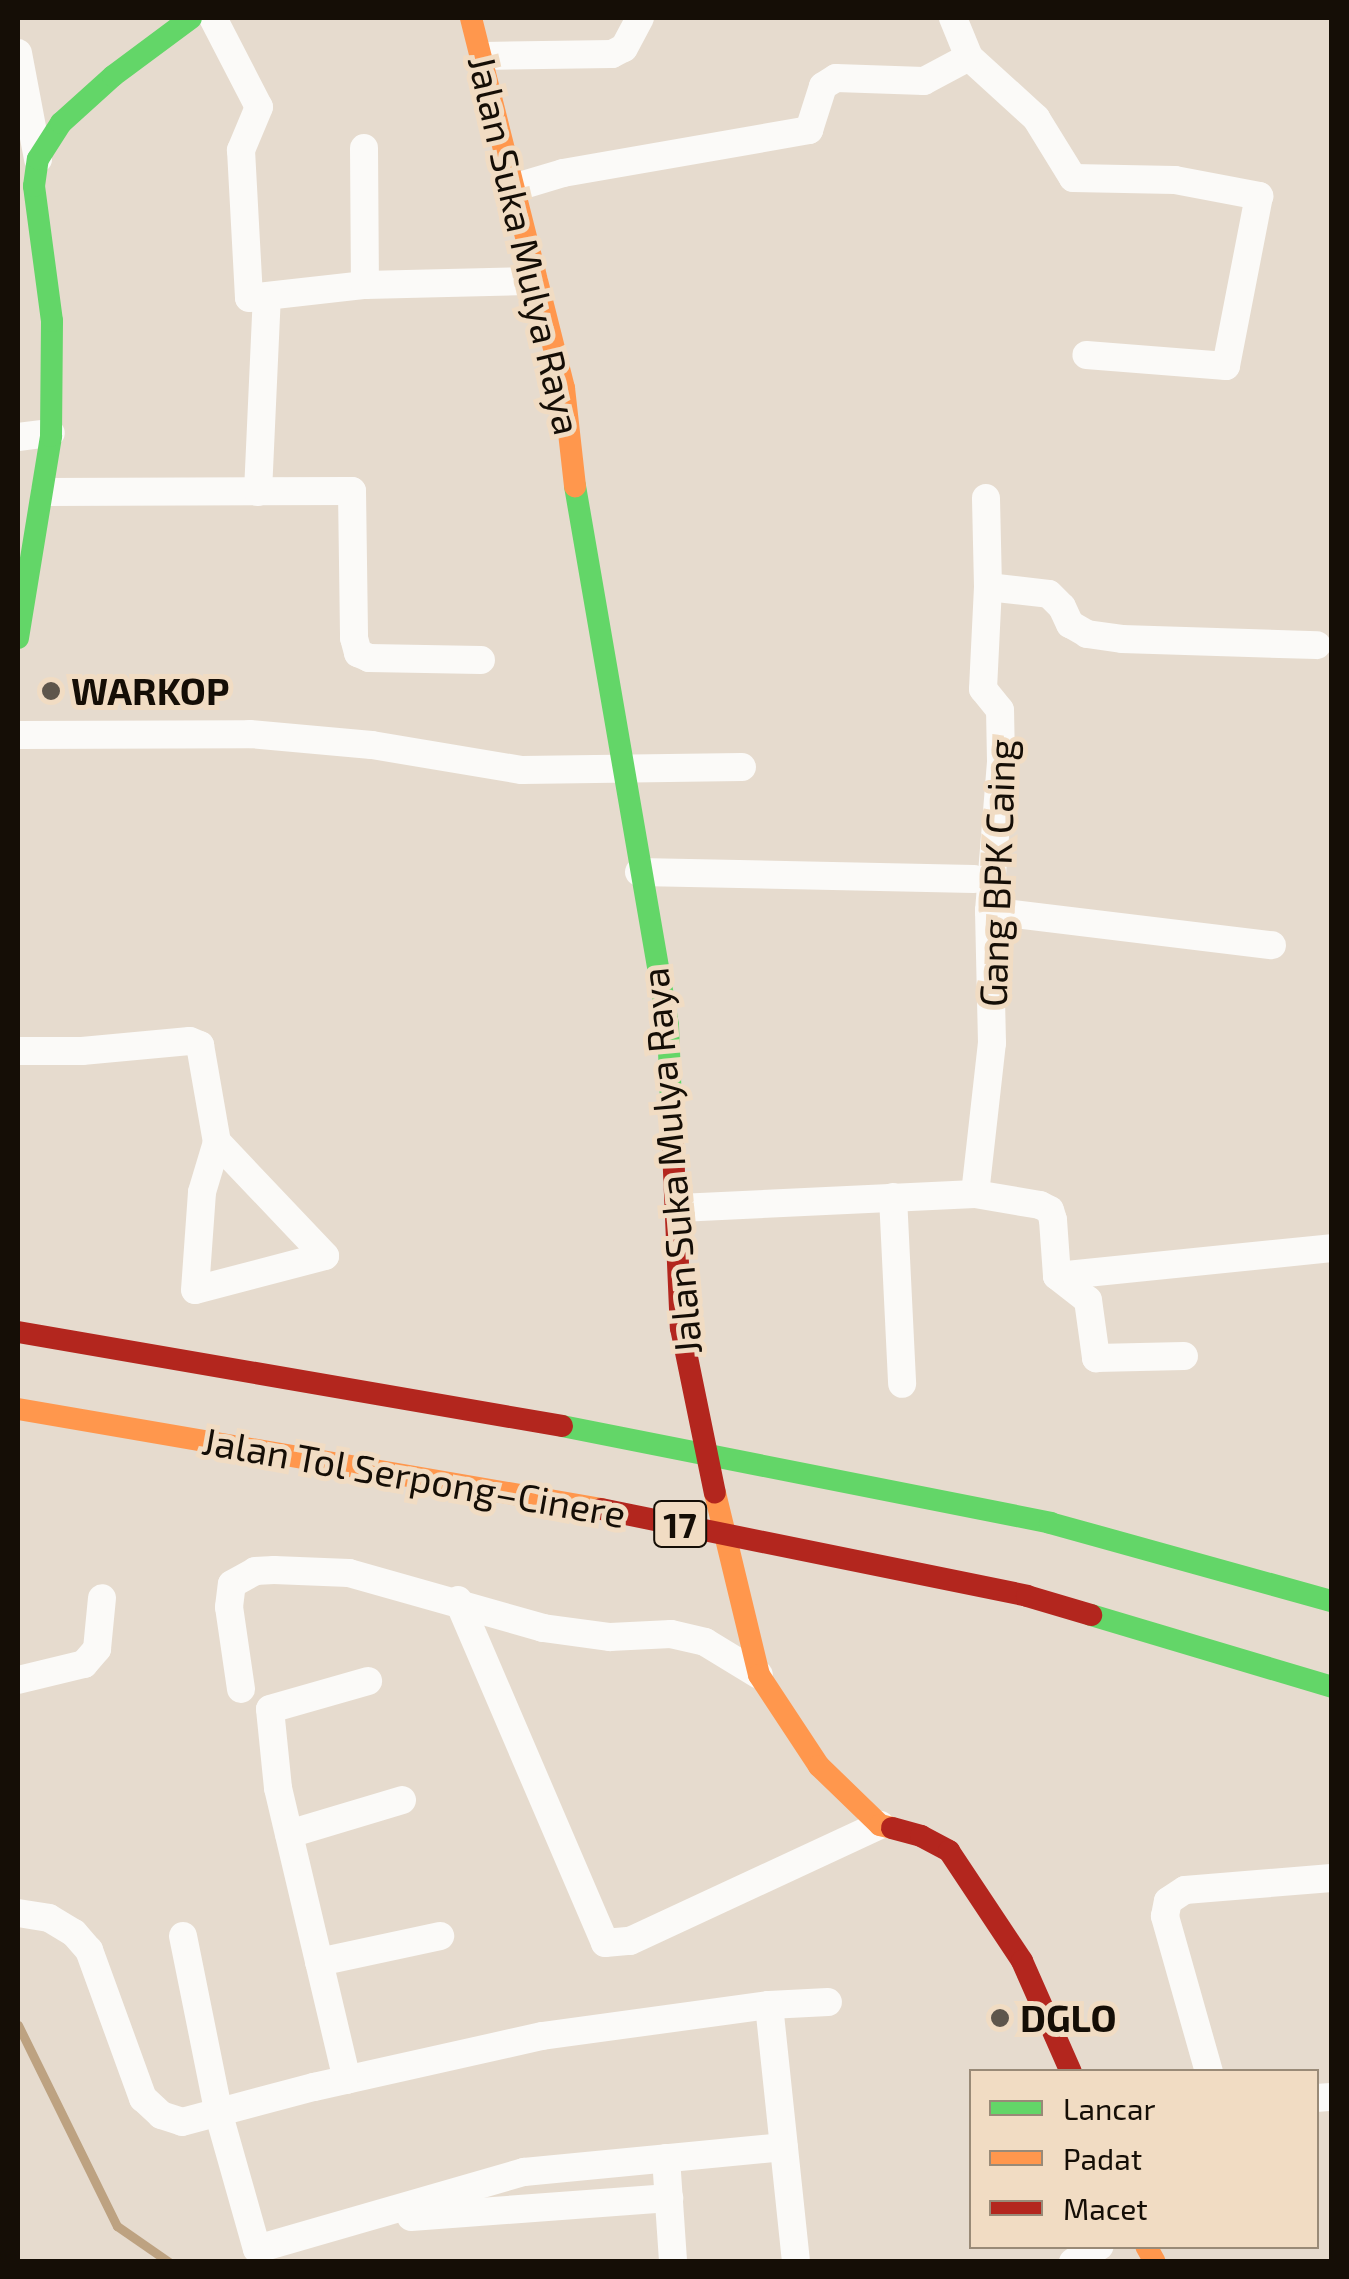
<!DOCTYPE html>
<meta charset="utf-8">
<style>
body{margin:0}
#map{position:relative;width:1349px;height:2279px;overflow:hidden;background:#e6dbce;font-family:"Exo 2",sans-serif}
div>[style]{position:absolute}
.stream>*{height:9px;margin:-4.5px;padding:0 4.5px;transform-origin:4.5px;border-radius:4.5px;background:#bda281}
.street>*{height:28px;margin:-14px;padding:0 14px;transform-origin:14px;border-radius:14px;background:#fbfaf8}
.fast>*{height:22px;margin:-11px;padding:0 11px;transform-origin:11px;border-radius:11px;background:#63d668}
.slow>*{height:22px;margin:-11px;padding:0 11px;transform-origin:11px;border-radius:11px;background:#ff974d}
.jam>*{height:22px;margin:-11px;padding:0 11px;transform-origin:11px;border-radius:11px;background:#b3261e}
.dots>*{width:28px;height:28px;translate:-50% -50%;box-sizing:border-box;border:5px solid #f1dcc3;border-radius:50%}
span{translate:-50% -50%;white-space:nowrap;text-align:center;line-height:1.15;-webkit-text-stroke:10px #f1dcc3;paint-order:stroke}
.shield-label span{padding:2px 8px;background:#f1dcc3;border:2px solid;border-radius:8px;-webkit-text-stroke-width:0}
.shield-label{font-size:35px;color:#150e06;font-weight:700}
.street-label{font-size:38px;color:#150e06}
.poi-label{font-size:38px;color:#150e06;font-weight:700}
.left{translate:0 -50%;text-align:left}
.frame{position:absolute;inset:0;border:20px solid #150e06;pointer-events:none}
.legend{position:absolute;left:969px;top:2069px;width:350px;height:180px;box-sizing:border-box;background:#f1dcc3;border:2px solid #998a77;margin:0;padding:12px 18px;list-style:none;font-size:30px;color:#150e06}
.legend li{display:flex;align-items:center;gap:20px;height:50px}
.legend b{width:50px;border:2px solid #998a77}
</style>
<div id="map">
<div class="stream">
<div style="left:18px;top:2025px;width:224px;rotate:63.8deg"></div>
<div style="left:117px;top:2226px;width:63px;rotate:34.7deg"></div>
</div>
<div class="street">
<div style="left:213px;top:18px;width:100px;rotate:62.7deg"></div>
<div style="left:259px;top:107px;width:47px;rotate:112.7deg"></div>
<div style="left:241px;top:150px;width:148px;rotate:86.9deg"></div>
<div style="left:249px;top:298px;width:117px;rotate:-6.4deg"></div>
<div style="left:365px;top:285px;width:169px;rotate:-1.4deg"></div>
<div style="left:953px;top:18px;width:42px;rotate:67.7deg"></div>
<div style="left:969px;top:57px;width:91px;rotate:42.3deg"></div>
<div style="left:1036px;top:118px;width:70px;rotate:58.3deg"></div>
<div style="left:1073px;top:178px;width:102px;rotate:1.1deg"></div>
<div style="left:1175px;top:180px;width:86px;rotate:10.8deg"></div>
<div style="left:1259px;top:196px;width:173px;rotate:101deg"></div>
<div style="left:1226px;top:366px;width:140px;rotate:-175.5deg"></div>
<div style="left:18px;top:53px;width:108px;rotate:79.3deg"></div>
<div style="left:484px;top:56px;width:128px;rotate:-0.9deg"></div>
<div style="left:612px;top:54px;width:13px;rotate:-27deg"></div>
<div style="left:624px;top:48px;width:34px;rotate:-62deg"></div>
<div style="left:364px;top:148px;width:137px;rotate:89.6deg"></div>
<div style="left:513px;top:188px;width:52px;rotate:-16.7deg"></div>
<div style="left:563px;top:173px;width:250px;rotate:-9.9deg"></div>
<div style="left:809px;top:130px;width:46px;rotate:-72.3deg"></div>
<div style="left:823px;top:86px;width:15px;rotate:-32deg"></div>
<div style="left:836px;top:78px;width:88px;rotate:2deg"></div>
<div style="left:924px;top:81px;width:51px;rotate:-28.1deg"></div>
<div style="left:18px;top:437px;width:33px;rotate:-7deg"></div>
<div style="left:45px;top:492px;width:307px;rotate:-0.2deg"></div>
<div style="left:352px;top:491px;width:147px;rotate:89.2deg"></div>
<div style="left:354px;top:638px;width:16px;rotate:75deg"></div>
<div style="left:358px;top:653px;width:12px;rotate:24deg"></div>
<div style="left:369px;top:658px;width:112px;rotate:1deg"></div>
<div style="left:258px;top:492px;width:195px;rotate:-87.4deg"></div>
<div style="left:988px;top:587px;width:61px;rotate:6.5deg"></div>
<div style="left:1049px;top:594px;width:18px;rotate:45deg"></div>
<div style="left:1062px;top:607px;width:19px;rotate:65deg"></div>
<div style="left:1070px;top:624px;width:20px;rotate:30deg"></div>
<div style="left:1087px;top:634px;width:35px;rotate:8deg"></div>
<div style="left:1122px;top:639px;width:195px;rotate:1.8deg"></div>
<div style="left:18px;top:735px;width:232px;rotate:-0.2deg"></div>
<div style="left:250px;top:734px;width:122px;rotate:5.2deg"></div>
<div style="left:372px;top:745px;width:152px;rotate:9.5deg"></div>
<div style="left:522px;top:770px;width:220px;rotate:-0.8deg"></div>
<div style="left:639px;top:872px;width:335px;rotate:1.2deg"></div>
<div style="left:989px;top:911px;width:285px;rotate:6.9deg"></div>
<div style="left:18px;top:1051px;width:64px"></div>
<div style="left:82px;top:1051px;width:108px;rotate:-5.3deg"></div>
<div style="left:190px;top:1041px;width:11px;rotate:22deg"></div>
<div style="left:200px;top:1045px;width:98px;rotate:80.1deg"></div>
<div style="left:217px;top:1142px;width:157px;rotate:46.5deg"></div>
<div style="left:325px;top:1256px;width:134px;rotate:165.3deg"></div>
<div style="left:195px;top:1290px;width:98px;rotate:-85.9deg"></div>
<div style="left:202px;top:1192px;width:52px;rotate:-73.3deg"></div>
<div style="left:975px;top:1194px;width:152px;rotate:-83.6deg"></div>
<div style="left:992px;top:1043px;width:132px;rotate:-91.3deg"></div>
<div style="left:989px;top:911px;width:150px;rotate:-85.4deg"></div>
<div style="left:1001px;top:761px;width:51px;rotate:-91.1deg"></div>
<div style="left:1000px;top:710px;width:27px;rotate:-129deg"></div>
<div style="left:983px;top:689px;width:102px;rotate:-87.2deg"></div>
<div style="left:988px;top:587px;width:89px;rotate:-91.3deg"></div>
<div style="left:893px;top:1197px;width:187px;rotate:87.2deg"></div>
<div style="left:679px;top:1208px;width:296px;rotate:-2.7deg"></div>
<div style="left:975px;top:1194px;width:66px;rotate:9.6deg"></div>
<div style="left:1040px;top:1205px;width:11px;rotate:27deg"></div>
<div style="left:1050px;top:1210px;width:10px;rotate:73deg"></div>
<div style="left:1053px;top:1220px;width:56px;rotate:85.9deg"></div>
<div style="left:1057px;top:1276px;width:276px;rotate:-5.8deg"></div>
<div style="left:1057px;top:1276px;width:39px;rotate:38deg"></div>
<div style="left:1088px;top:1300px;width:59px;rotate:82.1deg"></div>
<div style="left:1096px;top:1358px;width:88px;rotate:-1.3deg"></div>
<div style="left:458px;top:1600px;width:373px;rotate:66.8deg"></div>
<div style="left:605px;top:1943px;width:25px;rotate:-5deg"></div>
<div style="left:630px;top:1941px;width:276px;rotate:-24.9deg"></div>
<div style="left:18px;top:1680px;width:68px;rotate:-13.6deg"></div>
<div style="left:84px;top:1664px;width:20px;rotate:-49deg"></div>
<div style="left:97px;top:1649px;width:51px;rotate:-84.4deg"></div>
<div style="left:241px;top:1689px;width:83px;rotate:-98.3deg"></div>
<div style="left:229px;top:1607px;width:23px;rotate:-83deg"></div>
<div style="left:232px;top:1584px;width:26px;rotate:-29deg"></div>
<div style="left:255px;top:1571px;width:19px;rotate:-3deg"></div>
<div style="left:274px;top:1570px;width:75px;rotate:2.3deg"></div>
<div style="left:349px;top:1573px;width:202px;rotate:15.8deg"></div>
<div style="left:543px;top:1628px;width:68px;rotate:7.7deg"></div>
<div style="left:610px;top:1637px;width:61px;rotate:-2.8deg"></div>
<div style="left:671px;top:1634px;width:35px;rotate:13deg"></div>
<div style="left:705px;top:1642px;width:63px;rotate:31.4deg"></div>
<div style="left:289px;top:1834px;width:118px;rotate:-16.7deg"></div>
<div style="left:18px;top:1913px;width:31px;rotate:9deg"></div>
<div style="left:49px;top:1918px;width:29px;rotate:31deg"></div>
<div style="left:74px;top:1933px;width:23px;rotate:49deg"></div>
<div style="left:89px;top:1950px;width:158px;rotate:70deg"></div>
<div style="left:143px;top:2098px;width:25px;rotate:43deg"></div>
<div style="left:161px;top:2115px;width:22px;rotate:18deg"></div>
<div style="left:182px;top:2122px;width:137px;rotate:-14.9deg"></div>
<div style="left:314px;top:2087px;width:234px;rotate:-12.6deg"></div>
<div style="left:542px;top:2036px;width:229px;rotate:-7.8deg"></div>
<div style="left:769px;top:2005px;width:59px;rotate:-2.9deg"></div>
<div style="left:183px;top:1936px;width:183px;rotate:78.6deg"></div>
<div style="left:219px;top:2115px;width:139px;rotate:74.2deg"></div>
<div style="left:257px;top:2249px;width:278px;rotate:-16.1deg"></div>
<div style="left:524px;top:2172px;width:261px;rotate:-5.5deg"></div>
<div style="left:319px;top:1962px;width:124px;rotate:-12.1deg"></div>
<div style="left:769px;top:2005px;width:256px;rotate:84deg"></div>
<div style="left:1209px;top:2072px;width:162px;rotate:-105.8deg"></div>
<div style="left:1165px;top:1916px;width:15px;rotate:-79deg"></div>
<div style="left:1168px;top:1901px;width:20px;rotate:-33deg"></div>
<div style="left:1185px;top:1890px;width:147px;rotate:-4.7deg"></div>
<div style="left:347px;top:2080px;width:300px;rotate:-103.3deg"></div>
<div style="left:278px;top:1788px;width:79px;rotate:-95.8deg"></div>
<div style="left:270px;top:1709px;width:102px;rotate:-15.9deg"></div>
<div style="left:1316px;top:2098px;width:16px;rotate:-4deg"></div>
<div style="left:666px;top:2158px;width:104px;rotate:86.1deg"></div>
<div style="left:411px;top:2217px;width:259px;rotate:-4.2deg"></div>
<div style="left:1073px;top:2262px;width:31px;rotate:-31deg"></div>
</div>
<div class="fast">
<div style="left:575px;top:486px;width:547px;rotate:80.21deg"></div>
<div style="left:668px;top:1025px;width:78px;rotate:87.8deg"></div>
<div style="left:18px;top:638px;width:205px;rotate:-80.7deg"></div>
<div style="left:51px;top:436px;width:115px;rotate:-89.5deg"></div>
<div style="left:52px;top:321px;width:136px;rotate:-97.6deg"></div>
<div style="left:34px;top:186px;width:27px;rotate:-82deg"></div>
<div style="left:38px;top:159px;width:43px;rotate:-57.4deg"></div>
<div style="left:61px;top:123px;width:70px;rotate:-42.1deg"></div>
<div style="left:113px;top:76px;width:97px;rotate:-36.6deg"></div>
<div style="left:562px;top:1426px;width:498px;rotate:11.2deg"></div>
<div style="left:1050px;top:1523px;width:293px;rotate:15.5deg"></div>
<div style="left:1091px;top:1615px;width:252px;rotate:16.6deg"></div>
</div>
<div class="slow">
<div style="left:471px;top:18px;width:382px;rotate:75.9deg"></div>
<div style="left:564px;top:388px;width:99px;rotate:83.6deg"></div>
<div style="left:18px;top:1409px;width:592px;rotate:9.73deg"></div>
<div style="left:715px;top:1493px;width:187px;rotate:76.4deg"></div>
<div style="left:759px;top:1675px;width:109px;rotate:56.6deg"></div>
<div style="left:819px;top:1766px;width:85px;rotate:44deg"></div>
<div style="left:880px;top:1825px;width:12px;rotate:14deg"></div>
<div style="left:1146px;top:2246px;width:18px;rotate:61deg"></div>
</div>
<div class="jam">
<div style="left:671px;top:1103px;width:225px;rotate:87.5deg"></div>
<div style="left:681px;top:1328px;width:168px;rotate:78.4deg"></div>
<div style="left:18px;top:1332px;width:552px;rotate:9.8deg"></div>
<div style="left:601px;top:1509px;width:435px;rotate:11.5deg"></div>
<div style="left:1027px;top:1596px;width:67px;rotate:16.5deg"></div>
<div style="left:892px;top:1828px;width:30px;rotate:15deg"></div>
<div style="left:921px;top:1836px;width:32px;rotate:28deg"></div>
<div style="left:949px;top:1851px;width:132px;rotate:56.4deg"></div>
<div style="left:1022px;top:1961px;width:121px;rotate:66.2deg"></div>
</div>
<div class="dots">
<div style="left:51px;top:691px;background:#5e564c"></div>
<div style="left:1000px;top:2018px;background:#5e564c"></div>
</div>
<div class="shield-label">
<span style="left:680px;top:1524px">17</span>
</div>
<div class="street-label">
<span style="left:525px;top:245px;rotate:77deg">Jalan Suka Mulya Raya</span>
<span style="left:997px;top:873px;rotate:-88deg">Gang BPK Caing</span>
<span style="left:671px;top:1161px;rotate:-95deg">Jalan Suka Mulya Raya</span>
<span style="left:414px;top:1477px;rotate:10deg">Jalan Tol Serpong–Cinere</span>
</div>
<div class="poi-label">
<span class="left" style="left:71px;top:691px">WARKOP</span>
<span class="left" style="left:1020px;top:2018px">DGLO</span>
</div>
<div class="frame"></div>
<ul class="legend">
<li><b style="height:12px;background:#63d668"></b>Lancar</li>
<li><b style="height:12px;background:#ff974d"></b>Padat</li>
<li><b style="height:12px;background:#b3261e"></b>Macet</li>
</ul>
</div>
